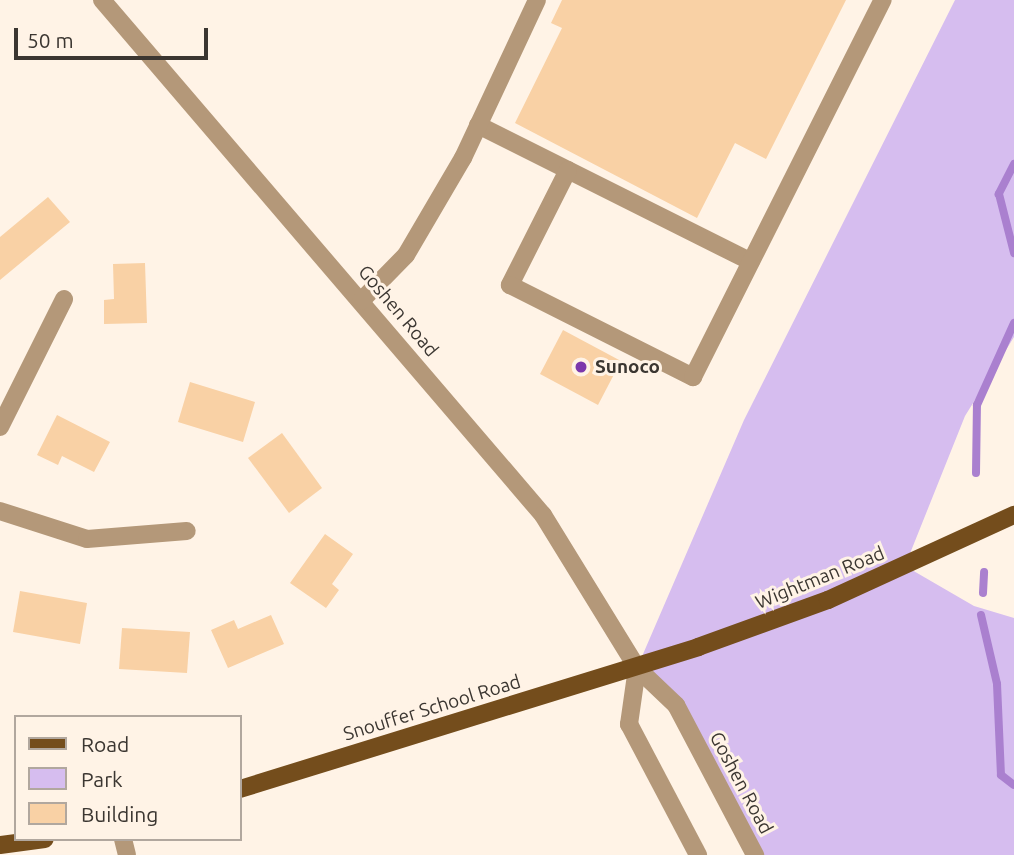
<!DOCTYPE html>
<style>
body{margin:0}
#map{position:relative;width:1014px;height:855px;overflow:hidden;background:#fff3e6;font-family:Ubuntu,sans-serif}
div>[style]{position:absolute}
.green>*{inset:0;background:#d6bdef}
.stream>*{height:8px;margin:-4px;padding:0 4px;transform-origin:4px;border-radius:4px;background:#aa80cf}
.building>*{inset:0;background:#f9d1a5}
.minor>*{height:18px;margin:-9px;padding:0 9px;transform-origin:9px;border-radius:9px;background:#b49879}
.major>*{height:18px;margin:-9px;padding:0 9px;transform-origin:9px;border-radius:9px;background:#744d1c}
.dots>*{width:19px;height:19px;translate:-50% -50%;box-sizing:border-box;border:4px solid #fff3e6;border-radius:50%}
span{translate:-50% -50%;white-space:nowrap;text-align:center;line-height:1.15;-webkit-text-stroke:6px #fff3e6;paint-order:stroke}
.street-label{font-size:19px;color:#3b3631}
.poi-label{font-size:19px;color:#3b3631;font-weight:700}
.left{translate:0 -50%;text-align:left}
.legend{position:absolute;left:14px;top:715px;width:228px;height:126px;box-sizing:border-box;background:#fff3e6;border:2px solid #b1a79e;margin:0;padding:9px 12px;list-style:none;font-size:21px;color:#3b3631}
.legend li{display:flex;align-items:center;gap:14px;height:35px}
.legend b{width:35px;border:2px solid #b1a79e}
.scale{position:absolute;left:14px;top:28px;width:194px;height:32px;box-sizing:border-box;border:4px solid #3b3631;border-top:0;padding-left:9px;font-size:21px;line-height:24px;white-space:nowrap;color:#3b3631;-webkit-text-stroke:5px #fff3e6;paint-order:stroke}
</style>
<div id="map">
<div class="green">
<div style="clip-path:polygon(955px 0,1014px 0,1014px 337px,965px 416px,905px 566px,974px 606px,1014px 618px,1014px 855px,755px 855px,676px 705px,637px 668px,744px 420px)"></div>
</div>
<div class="stream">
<div style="left:1014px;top:164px;width:34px;rotate:117deg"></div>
<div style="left:999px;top:194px;width:61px;rotate:75.7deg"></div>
<div style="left:976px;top:473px;width:68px;rotate:-89.2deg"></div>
<div style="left:977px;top:405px;width:90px;rotate:-65.7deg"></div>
<div style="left:983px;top:593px;width:21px;rotate:-87deg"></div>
<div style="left:981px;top:615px;width:71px;rotate:76.9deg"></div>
<div style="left:997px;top:684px;width:91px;rotate:87.5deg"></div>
<div style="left:1001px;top:775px;width:16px;rotate:38deg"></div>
</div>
<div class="building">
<div style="clip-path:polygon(562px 0,846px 0,766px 159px,735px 143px,697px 218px,515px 123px,562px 28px,551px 23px)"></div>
<div style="clip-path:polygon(48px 197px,70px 222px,0 280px,0 237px)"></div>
<div style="clip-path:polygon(145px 263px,147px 323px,104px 324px,104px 300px,114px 299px,113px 264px)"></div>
<div style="clip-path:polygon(563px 330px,621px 361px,598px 405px,540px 374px)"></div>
<div style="clip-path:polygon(190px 382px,255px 402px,243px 442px,178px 422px)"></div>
<div style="clip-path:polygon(57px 415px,110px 442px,94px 472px,62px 456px,58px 465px,37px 455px)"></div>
<div style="clip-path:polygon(282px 433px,322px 488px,289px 513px,248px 458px)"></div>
<div style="clip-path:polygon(325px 534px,353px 554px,332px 584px,339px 590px,326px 608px,290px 583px)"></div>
<div style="clip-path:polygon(20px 591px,87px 603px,80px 644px,13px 632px)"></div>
<div style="clip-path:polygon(271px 615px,284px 644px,228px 668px,211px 630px,234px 620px,238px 629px)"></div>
<div style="clip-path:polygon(122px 628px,190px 632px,187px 673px,119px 669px)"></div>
</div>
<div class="minor">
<div style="left:102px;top:0;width:678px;rotate:49.43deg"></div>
<div style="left:543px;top:515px;width:180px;rotate:58.4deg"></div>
<div style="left:637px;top:668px;width:54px;rotate:43.5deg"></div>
<div style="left:676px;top:705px;width:170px;rotate:62.2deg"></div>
<div style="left:478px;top:125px;width:305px;rotate:26.6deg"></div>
<div style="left:568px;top:170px;width:129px;rotate:116.8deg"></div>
<div style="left:510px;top:285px;width:205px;rotate:26.7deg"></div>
<div style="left:693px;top:377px;width:422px;rotate:-63.3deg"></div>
<div style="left:361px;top:301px;width:64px;rotate:-45.6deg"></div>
<div style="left:406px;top:255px;width:113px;rotate:-59.6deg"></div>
<div style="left:463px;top:158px;width:174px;rotate:-64.9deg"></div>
<div style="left:0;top:427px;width:143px;rotate:-63.4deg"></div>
<div style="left:0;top:511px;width:91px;rotate:17.8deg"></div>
<div style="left:87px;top:539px;width:100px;rotate:-4.6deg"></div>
<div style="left:637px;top:668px;width:57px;rotate:98.1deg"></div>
<div style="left:629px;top:724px;width:148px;rotate:62.2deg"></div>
<div style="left:123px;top:839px;width:16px;rotate:76deg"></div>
</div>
<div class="major">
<div style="left:240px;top:789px;width:480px;rotate:-17.2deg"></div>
<div style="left:698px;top:647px;width:138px;rotate:-19.9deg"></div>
<div style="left:828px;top:600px;width:205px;rotate:-24.6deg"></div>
<div style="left:0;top:845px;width:45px;rotate:-7.6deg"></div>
</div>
<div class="dots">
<div style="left:581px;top:367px;background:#7c38ac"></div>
</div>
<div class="street-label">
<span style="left:398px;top:311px;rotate:50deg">Goshen Road</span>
<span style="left:820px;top:578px;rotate:-22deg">Wightman Road</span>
<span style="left:432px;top:708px;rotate:-17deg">Snouffer School Road</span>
<span style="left:741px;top:783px;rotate:62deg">Goshen Road</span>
</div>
<div class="poi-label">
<span class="left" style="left:595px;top:367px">Sunoco</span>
</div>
<ul class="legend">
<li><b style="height:9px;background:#744d1c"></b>Road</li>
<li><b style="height:19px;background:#d6bdef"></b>Park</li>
<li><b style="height:19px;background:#f9d1a5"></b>Building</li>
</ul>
<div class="scale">50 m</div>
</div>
